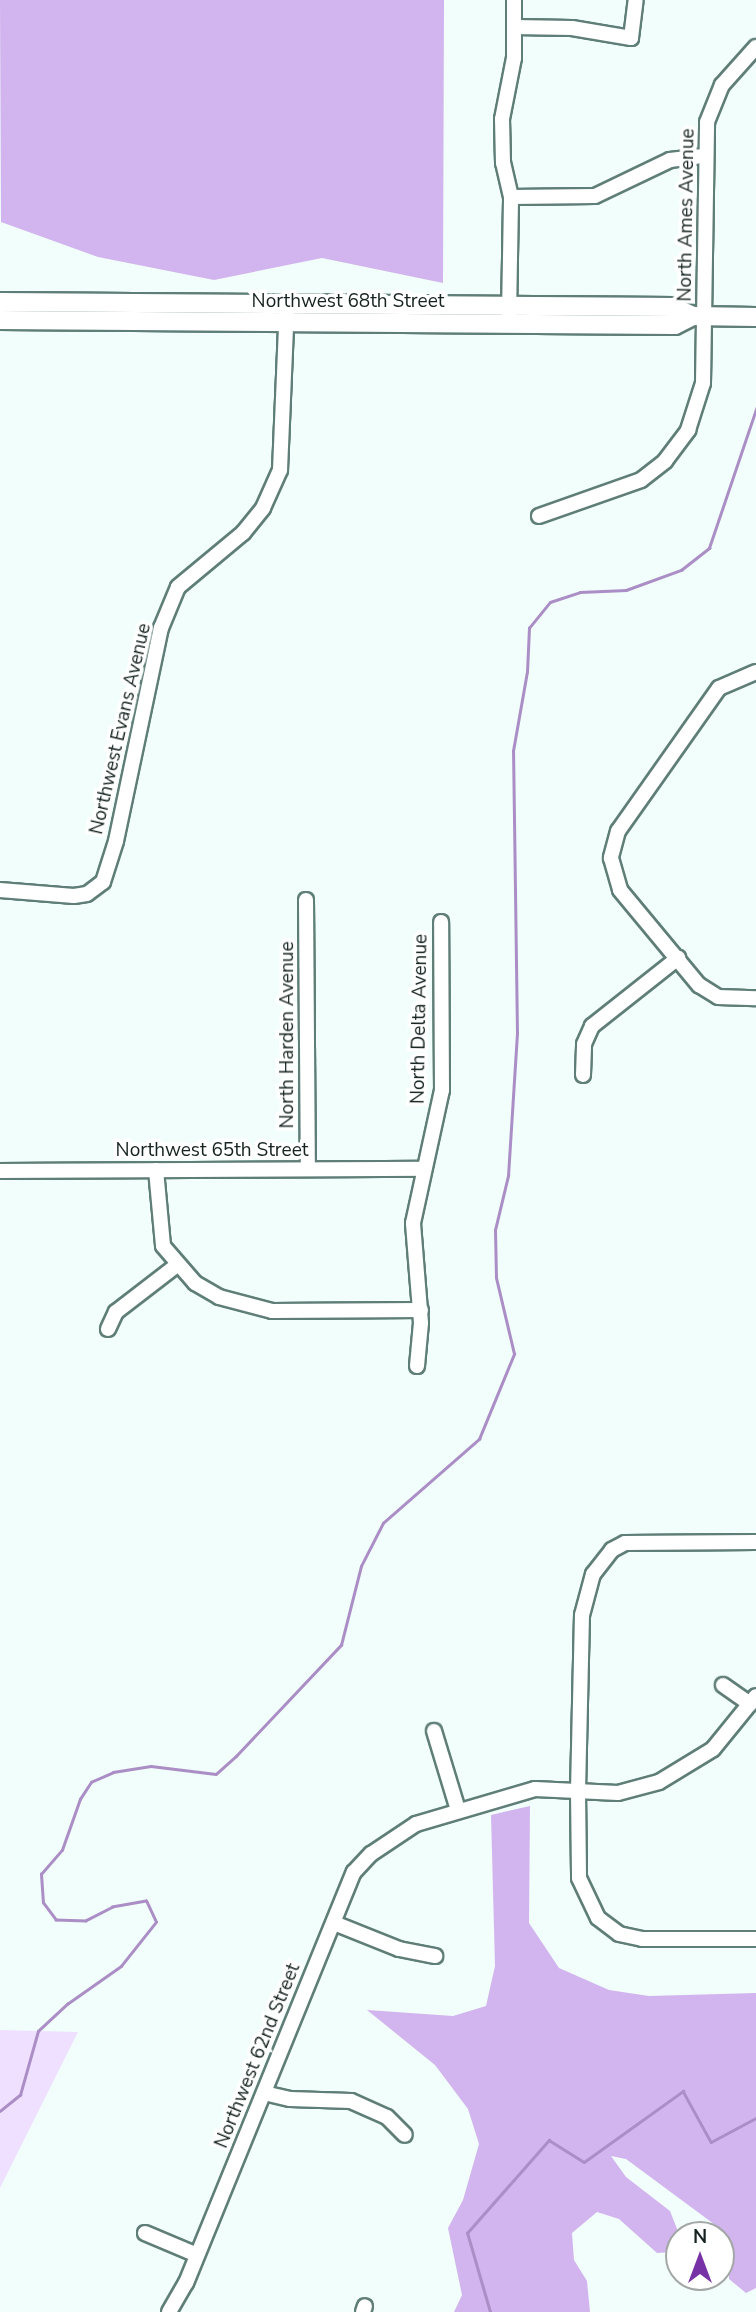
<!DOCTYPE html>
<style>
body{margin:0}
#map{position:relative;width:756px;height:2312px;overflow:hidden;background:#f1fefb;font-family:"Nunito Sans",sans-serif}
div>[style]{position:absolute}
.green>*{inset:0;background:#efe0ff}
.forest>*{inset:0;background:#d2b4ee}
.stream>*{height:2.5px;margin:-1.25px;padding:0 1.25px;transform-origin:1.25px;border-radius:1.25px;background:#ab8ec6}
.roads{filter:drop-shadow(2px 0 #607e78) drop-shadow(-2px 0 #607e78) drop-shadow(0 2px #607e78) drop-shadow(0 -2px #607e78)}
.minor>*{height:14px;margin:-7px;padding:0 7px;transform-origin:7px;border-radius:7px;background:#fff}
.major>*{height:18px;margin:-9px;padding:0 9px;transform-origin:9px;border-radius:9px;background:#fff}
span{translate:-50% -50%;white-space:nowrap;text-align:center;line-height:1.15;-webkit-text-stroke:7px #fff;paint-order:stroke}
.street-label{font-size:19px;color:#162320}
.north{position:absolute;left:665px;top:2221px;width:70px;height:70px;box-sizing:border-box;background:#fff;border:2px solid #a2a7a6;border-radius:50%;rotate:0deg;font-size:19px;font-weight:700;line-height:28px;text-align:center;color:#162320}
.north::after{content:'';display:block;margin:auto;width:24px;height:32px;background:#7733a6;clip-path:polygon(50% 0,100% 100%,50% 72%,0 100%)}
</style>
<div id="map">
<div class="green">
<div style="clip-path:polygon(0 2030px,78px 2032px,0 2188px)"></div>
</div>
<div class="forest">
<div style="clip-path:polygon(0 0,444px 0,443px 283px,322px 258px,214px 280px,98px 257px,1px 222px)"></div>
<div style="clip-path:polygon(530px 1806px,529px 1923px,559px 1968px,609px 1990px,649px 1996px,756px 1993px,756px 2288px,746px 2293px,729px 2279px,729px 2251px,718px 2227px,626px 2159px,611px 2156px,626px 2177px,670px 2211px,679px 2234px,673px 2252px,657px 2253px,619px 2219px,597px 2212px,572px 2233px,574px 2260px,587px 2281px,590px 2312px,454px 2312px,462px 2295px,448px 2228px,463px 2200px,479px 2144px,468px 2109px,435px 2065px,367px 2010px,453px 2016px,486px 2006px,495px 1966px,491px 1815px)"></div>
</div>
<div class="stream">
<div style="left:0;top:2111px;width:26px;rotate:-39deg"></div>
<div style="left:20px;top:2095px;width:66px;rotate:-74.3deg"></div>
<div style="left:38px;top:2031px;width:40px;rotate:-43deg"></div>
<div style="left:67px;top:2004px;width:66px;rotate:-35.1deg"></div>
<div style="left:121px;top:1966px;width:56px;rotate:-51.5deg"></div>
<div style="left:156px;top:1922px;width:23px;rotate:-115deg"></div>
<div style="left:146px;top:1901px;width:34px;rotate:170deg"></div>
<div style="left:113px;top:1907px;width:30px;rotate:153deg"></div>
<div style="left:86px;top:1921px;width:30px;rotate:-178deg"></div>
<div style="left:56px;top:1920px;width:21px;rotate:-127deg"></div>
<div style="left:43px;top:1903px;width:29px;rotate:-94deg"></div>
<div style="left:41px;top:1874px;width:32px;rotate:-49deg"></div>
<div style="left:62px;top:1850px;width:54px;rotate:-70.6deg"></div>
<div style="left:80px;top:1799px;width:20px;rotate:-57deg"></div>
<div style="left:91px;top:1782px;width:24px;rotate:-24deg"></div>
<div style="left:113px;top:1772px;width:38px;rotate:-9deg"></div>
<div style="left:151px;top:1766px;width:65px;rotate:7deg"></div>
<div style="left:216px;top:1774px;width:27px;rotate:-42deg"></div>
<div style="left:236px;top:1756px;width:153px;rotate:-46.6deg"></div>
<div style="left:341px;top:1645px;width:81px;rotate:-75.8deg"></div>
<div style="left:361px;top:1566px;width:48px;rotate:-62.9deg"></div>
<div style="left:383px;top:1523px;width:128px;rotate:-41.2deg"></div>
<div style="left:479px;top:1439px;width:92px;rotate:-67.6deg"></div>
<div style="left:514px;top:1354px;width:78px;rotate:-103.3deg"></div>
<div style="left:496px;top:1278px;width:48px;rotate:-91.2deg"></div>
<div style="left:495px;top:1230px;width:56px;rotate:-76.5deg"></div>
<div style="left:508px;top:1176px;width:142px;rotate:-86.4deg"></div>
<div style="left:517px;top:1034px;width:283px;rotate:-90.8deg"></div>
<div style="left:513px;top:751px;width:80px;rotate:-80deg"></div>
<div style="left:527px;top:672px;width:44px;rotate:-87.4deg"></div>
<div style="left:529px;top:628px;width:33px;rotate:-51deg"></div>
<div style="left:550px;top:602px;width:32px;rotate:-18deg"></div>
<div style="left:580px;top:592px;width:46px;rotate:-2.5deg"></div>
<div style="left:626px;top:590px;width:59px;rotate:-20deg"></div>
<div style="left:681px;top:570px;width:36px;rotate:-38deg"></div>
<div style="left:709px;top:548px;width:147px;rotate:-71.3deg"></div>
<div style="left:490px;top:2312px;width:82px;rotate:-106.2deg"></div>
<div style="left:467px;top:2233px;width:124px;rotate:-48.6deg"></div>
<div style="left:549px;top:2140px;width:41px;rotate:32.2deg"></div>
<div style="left:584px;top:2162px;width:122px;rotate:-35.6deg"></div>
<div style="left:683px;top:2091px;width:58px;rotate:61.2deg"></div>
<div style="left:711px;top:2142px;width:51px;rotate:-28.1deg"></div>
</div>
<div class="roads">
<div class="minor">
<div style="left:514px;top:27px;width:58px;rotate:1deg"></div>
<div style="left:572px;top:28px;width:60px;rotate:9.6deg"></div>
<div style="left:631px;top:38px;width:38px;rotate:-83deg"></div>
<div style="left:511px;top:197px;width:84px;rotate:-0.7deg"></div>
<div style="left:595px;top:196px;width:83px;rotate:-25.6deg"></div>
<div style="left:670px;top:160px;width:34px;rotate:-7deg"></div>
<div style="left:509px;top:315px;width:118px;rotate:-89deg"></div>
<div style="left:511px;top:197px;width:35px;rotate:-103deg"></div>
<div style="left:503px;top:163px;width:44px;rotate:-91.3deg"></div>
<div style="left:502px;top:119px;width:62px;rotate:-78.9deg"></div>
<div style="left:514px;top:58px;width:58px;rotate:-90deg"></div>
<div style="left:539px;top:516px;width:108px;rotate:-19.4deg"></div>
<div style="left:641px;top:480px;width:31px;rotate:-38deg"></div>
<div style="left:665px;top:461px;width:39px;rotate:-53deg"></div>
<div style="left:688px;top:430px;width:49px;rotate:-72.3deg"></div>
<div style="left:703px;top:383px;width:261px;rotate:-89.1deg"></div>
<div style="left:707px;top:122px;width:40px;rotate:-68deg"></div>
<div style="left:722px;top:85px;width:51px;rotate:-48.2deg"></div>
<div style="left:756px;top:672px;width:40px;rotate:156.6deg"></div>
<div style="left:719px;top:688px;width:175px;rotate:125.2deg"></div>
<div style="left:618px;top:831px;width:28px;rotate:105deg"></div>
<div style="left:611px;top:858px;width:33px;rotate:74deg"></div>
<div style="left:620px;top:890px;width:124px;rotate:50.3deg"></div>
<div style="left:699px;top:985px;width:22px;rotate:32deg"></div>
<div style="left:718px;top:997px;width:38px;rotate:2deg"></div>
<div style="left:0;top:890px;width:74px;rotate:4.6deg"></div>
<div style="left:74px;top:896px;width:13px;rotate:-9deg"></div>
<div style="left:87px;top:894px;width:20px;rotate:-37deg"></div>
<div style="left:103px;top:882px;width:43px;rotate:-72.4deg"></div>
<div style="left:116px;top:841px;width:218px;rotate:-78.1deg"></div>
<div style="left:161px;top:628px;width:44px;rotate:-67.5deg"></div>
<div style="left:178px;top:587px;width:85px;rotate:-39.7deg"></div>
<div style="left:243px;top:533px;width:32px;rotate:-51deg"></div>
<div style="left:263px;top:508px;width:42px;rotate:-65.9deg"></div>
<div style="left:280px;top:470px;width:167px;rotate:-87.6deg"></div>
<div style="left:306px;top:900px;width:269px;rotate:89.6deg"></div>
<div style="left:583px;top:1075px;width:31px;rotate:-88deg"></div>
<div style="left:584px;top:1044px;width:20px;rotate:-66deg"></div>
<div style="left:592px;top:1026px;width:110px;rotate:-38.3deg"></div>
<div style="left:156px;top:1170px;width:76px;rotate:84.7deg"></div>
<div style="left:163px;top:1246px;width:49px;rotate:49.1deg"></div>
<div style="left:195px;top:1283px;width:28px;rotate:30deg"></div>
<div style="left:219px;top:1297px;width:55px;rotate:14.8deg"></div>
<div style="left:272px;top:1311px;width:149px;rotate:-0.4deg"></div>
<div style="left:0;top:1171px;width:424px;rotate:-0.3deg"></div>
<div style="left:108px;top:1329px;width:19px;rotate:-65deg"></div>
<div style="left:116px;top:1312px;width:77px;rotate:-37.6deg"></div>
<div style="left:417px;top:1366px;width:43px;rotate:-84.7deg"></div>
<div style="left:421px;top:1323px;width:100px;rotate:-94.6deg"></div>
<div style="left:413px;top:1223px;width:136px;rotate:-77.7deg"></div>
<div style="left:442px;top:1090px;width:168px;rotate:-90.3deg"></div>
<div style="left:756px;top:1542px;width:131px;rotate:179.6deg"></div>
<div style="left:625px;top:1543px;width:15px;rotate:152deg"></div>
<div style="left:612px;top:1550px;width:31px;rotate:128deg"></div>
<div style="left:593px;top:1574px;width:42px;rotate:105deg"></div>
<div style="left:582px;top:1615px;width:177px;rotate:91.3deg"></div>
<div style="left:578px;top:1792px;width:86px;rotate:89.3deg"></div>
<div style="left:579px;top:1878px;width:44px;rotate:64.6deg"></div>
<div style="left:598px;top:1918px;width:26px;rotate:37deg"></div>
<div style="left:619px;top:1934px;width:24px;rotate:12deg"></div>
<div style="left:642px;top:1939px;width:114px"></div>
<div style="left:723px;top:1685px;width:33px;rotate:35deg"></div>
<div style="left:434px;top:1731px;width:83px;rotate:73.1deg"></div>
<div style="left:334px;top:1923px;width:70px;rotate:21.8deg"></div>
<div style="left:399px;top:1949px;width:37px;rotate:11deg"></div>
<div style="left:264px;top:2093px;width:27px;rotate:13deg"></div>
<div style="left:290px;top:2099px;width:61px;rotate:1.9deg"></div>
<div style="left:351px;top:2101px;width:39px;rotate:24deg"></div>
<div style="left:387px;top:2117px;width:25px;rotate:45deg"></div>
<div style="left:145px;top:2233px;width:56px;rotate:22.9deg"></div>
<div style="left:169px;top:2312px;width:34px;rotate:-60deg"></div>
<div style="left:186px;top:2283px;width:444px;rotate:-67.8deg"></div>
<div style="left:354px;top:1872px;width:25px;rotate:-47deg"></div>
<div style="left:371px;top:1854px;width:54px;rotate:-33.7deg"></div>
<div style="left:416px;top:1824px;width:124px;rotate:-16.4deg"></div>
<div style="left:535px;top:1789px;width:83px;rotate:2.8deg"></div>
<div style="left:618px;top:1793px;width:42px;rotate:-15deg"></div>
<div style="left:659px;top:1782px;width:63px;rotate:-31.4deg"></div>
<div style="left:713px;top:1749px;width:68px;rotate:-50.9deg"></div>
<div style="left:363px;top:2312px;width:6px;rotate:-72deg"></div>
</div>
<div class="major">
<div style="left:0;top:302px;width:673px;rotate:0.43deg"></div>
<div style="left:673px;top:307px;width:22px;rotate:24deg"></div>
<div style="left:0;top:320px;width:675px;rotate:0.42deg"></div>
<div style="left:675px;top:325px;width:20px;rotate:-27deg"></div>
<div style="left:693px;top:316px;width:63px;rotate:0.9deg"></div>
</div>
</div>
<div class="street-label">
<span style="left:687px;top:215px;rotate:-89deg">North Ames Avenue</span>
<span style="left:348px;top:302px">Northwest 68th Street</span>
<span style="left:121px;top:729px;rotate:-77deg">Northwest Evans Avenue</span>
<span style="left:420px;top:1019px;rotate:-89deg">North Delta Avenue</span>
<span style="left:288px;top:1035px;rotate:-90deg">North Harden Avenue</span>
<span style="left:212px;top:1151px">Northwest 65th Street</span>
<span style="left:258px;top:2056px;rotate:-68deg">Northwest 62nd Street</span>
</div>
<div class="north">N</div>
</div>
